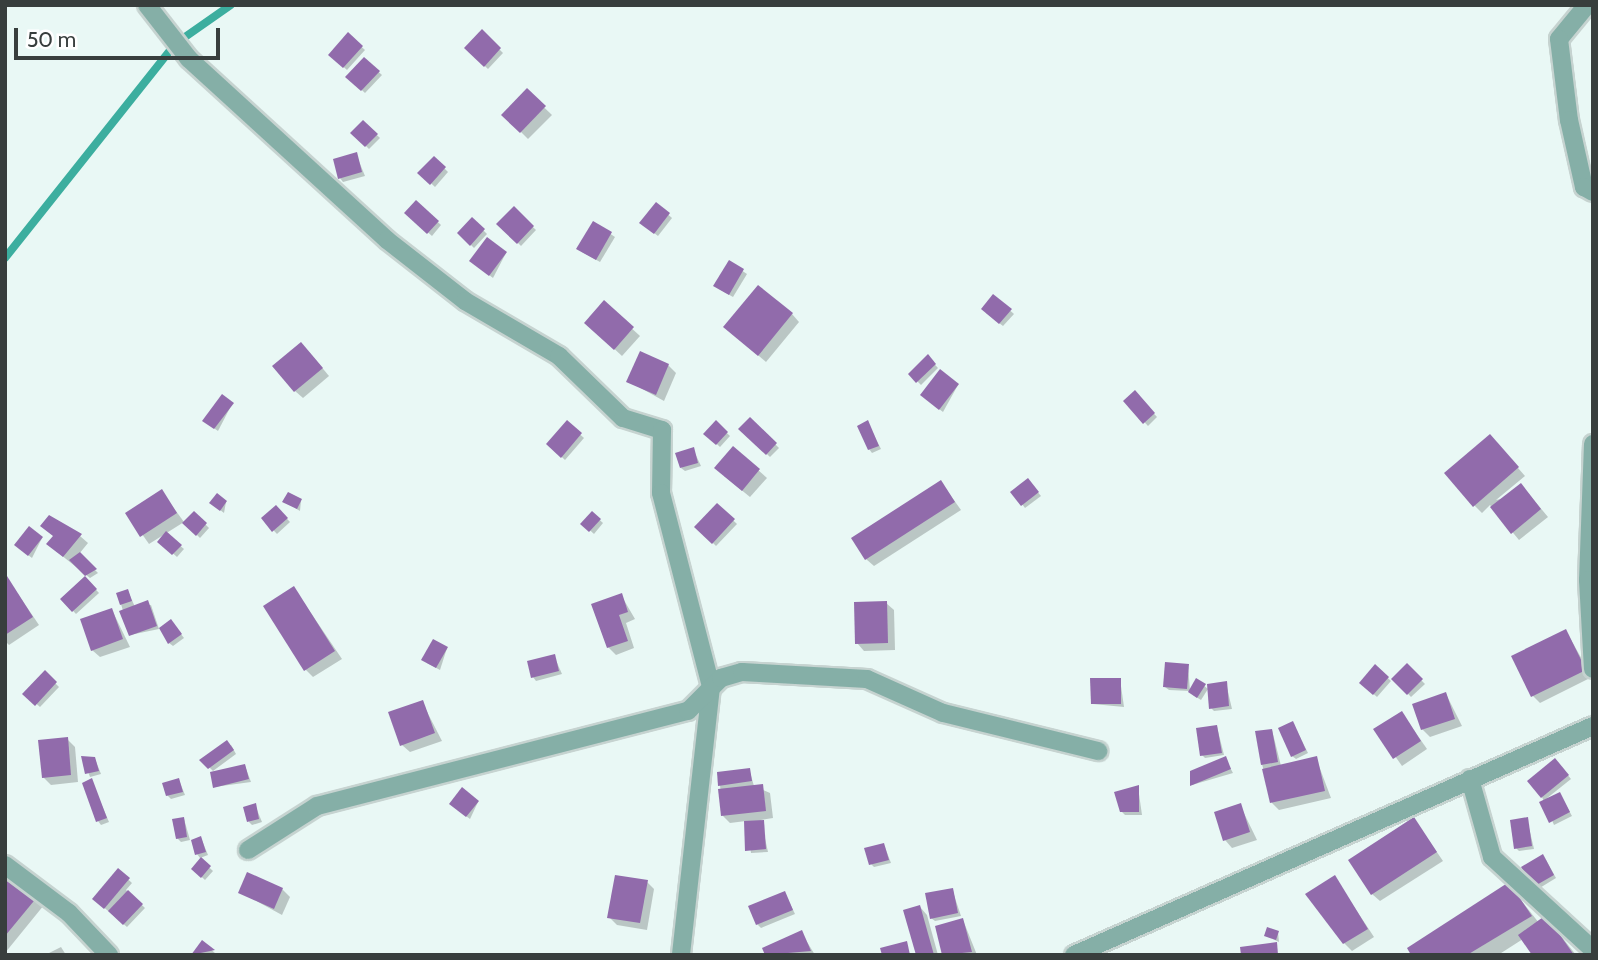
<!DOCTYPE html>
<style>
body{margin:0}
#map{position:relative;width:1598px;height:960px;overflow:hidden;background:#e9f8f5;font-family:Cabin,sans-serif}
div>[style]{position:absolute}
.shadow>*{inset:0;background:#0003}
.stream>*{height:8px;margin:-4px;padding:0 4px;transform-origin:4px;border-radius:4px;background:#3cae9f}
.building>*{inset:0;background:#916bab}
.roads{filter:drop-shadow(2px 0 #c6d3d0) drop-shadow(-2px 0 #c6d3d0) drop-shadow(0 2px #c6d3d0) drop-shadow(0 -2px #c6d3d0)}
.minor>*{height:18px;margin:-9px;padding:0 9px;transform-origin:9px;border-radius:9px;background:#85afa7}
span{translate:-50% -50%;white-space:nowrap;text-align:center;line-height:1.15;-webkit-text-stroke:7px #fff;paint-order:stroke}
.frame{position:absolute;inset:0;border:7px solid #383e3d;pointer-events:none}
.scale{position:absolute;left:14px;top:28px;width:206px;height:32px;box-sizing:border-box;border:4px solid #383e3d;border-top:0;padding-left:9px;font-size:21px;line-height:24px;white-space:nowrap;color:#383e3d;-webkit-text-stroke:5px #fff;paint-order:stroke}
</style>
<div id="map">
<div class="shadow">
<div style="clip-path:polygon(482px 32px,503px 53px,488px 69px,466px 48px)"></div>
<div style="clip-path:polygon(348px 35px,365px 50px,347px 70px,330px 55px)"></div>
<div style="clip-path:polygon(364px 59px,382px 75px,365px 93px,348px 77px)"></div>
<div style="clip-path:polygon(527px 91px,552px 115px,528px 139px,504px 115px)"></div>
<div style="clip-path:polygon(363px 122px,380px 138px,369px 149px,353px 133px)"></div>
<div style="clip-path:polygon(356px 154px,365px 176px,343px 182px,340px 178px)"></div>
<div style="clip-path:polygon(434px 158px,448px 172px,435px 187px,420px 173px)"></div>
<div style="clip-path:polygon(416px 202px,441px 225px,432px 236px,406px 213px)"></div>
<div style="clip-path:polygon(656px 204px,672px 218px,658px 236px,645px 226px)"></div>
<div style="clip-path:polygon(514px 209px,536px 230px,521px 246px,499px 224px)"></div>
<div style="clip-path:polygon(472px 219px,487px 234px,474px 248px,459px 233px)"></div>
<div style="clip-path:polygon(594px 223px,615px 237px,600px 262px,582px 252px)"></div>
<div style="clip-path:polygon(506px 253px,493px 278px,475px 264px)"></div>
<div style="clip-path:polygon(729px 262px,747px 274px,733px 297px,719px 289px)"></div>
<div style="clip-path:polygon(994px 296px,1014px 314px,1003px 326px,986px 313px)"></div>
<div style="clip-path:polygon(604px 303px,640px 336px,622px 356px,594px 330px)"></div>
<div style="clip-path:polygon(792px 314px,799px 322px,766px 362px,733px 334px)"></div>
<div style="clip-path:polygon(309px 352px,329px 376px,303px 398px,295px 391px)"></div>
<div style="clip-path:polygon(928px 357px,938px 368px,921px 385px,910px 374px)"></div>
<div style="clip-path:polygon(668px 365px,676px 373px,664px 401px,628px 381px)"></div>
<div style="clip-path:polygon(958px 385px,943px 412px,925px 398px)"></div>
<div style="clip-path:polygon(1135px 393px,1157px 417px,1148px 426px,1126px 402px)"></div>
<div style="clip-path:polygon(232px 404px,218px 431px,208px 424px)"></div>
<div style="clip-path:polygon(750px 419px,779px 448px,770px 457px,741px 429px)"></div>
<div style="clip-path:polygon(567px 423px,584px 438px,565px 460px,548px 444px)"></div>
<div style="clip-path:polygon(716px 423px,730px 436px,720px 447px,706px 434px)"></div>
<div style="clip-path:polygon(868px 423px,881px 449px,872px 453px,869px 449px)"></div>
<div style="clip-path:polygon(1497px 444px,1525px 476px,1496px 500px,1528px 493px,1548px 517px,1519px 540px,1490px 505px,1482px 513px,1474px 505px)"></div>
<div style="clip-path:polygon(733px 448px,767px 478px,750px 497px,724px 476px)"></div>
<div style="clip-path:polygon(693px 449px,701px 466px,685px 471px,681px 468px)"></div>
<div style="clip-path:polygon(941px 482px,961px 510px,874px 566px,866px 559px)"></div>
<div style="clip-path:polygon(1031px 484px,1041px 496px,1025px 508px,1022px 504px)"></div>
<div style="clip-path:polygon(162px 492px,184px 522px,149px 544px,128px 514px)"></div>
<div style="clip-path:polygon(301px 500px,300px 511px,285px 502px)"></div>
<div style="clip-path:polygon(226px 502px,224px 513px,215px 506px)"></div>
<div style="clip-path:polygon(717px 505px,737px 524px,716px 546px,697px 527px)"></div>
<div style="clip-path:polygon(276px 507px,290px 522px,277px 534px,263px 519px)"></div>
<div style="clip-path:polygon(194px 513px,209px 528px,200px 538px,185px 523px)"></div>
<div style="clip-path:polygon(592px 513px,603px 523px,594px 534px,583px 524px)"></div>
<div style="clip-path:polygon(166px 534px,184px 549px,177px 557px,160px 542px)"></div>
<div style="clip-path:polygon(80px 536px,88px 543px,79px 554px,98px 573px,90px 578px,56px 551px,54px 537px)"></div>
<div style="clip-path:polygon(42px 538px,32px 558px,19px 548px)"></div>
<div style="clip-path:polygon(7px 578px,39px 625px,9px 645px,5px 641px)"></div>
<div style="clip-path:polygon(85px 578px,99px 593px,76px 614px,62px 599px)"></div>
<div style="clip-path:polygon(294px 588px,342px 659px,313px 677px,306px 670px)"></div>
<div style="clip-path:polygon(128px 591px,135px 607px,151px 605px,159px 629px,130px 635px,121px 604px)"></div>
<div style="clip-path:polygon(621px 595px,635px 619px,626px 623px,634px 648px,616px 655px,608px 647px)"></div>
<div style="clip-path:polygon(886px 603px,894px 610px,895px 650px,864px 651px,857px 643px)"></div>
<div style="clip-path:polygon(112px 610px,130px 647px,100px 657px,92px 650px)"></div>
<div style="clip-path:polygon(174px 625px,184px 638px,173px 646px,169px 643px)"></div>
<div style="clip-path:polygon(1566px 631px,1592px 677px,1540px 703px,1533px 696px)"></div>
<div style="clip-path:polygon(447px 648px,440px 670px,427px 663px)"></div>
<div style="clip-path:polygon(554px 656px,562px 674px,536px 681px,533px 677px)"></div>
<div style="clip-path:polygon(1188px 666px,1190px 691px,1169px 690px,1165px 687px)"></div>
<div style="clip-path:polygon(1407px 666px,1425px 684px,1411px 697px,1394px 679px)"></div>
<div style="clip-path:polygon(1376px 667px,1391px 681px,1377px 697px,1361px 683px)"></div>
<div style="clip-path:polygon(45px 673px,59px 687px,40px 707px,25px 694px)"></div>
<div style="clip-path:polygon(1120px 679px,1124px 707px,1093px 704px)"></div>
<div style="clip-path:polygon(1197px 680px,1208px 689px,1201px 700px,1193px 695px)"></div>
<div style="clip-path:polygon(1226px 683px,1232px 709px,1214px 711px,1211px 708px)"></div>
<div style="clip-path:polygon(1446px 694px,1462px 726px,1430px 737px,1422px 729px)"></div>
<div style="clip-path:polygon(422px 702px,442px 741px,410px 752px,402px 745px)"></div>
<div style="clip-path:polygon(1402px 713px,1427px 749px,1402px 766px,1376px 729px)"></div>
<div style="clip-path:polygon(1293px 723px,1308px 753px,1296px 759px,1292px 756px)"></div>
<div style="clip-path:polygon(1217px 727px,1224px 755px,1205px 758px,1202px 755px)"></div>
<div style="clip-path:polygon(1272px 730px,1281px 766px,1316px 758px,1331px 798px,1279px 810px,1272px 803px,1262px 764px)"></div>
<div style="clip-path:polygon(67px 739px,75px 747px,78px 782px,51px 785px,43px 777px)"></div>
<div style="clip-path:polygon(231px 745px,236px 754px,213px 771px,202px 760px)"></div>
<div style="clip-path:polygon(83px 758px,95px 759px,101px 774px,90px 777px)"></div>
<div style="clip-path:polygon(1225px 758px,1233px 773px,1192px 785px,1192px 772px)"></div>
<div style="clip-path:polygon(1558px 763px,1571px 779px,1546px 799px,1560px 794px,1572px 816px,1554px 825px,1542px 797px)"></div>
<div style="clip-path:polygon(245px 766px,251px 782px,214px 787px)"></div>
<div style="clip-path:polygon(749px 769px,754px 786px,770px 793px,773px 818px,761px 820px,768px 852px,751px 853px,746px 821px,730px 823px,723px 816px,720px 785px)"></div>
<div style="clip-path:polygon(91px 780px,109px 822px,101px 825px,98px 821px)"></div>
<div style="clip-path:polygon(179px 780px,185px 795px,171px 799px,167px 795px)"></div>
<div style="clip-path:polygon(1138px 787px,1142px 815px,1125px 815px,1121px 811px)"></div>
<div style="clip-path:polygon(478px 802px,470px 819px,454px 807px)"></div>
<div style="clip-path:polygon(255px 805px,262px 822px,252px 825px,249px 822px)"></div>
<div style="clip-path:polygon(1240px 805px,1257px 840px,1232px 848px,1225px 840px)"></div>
<div style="clip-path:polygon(184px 819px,190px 840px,181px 842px,177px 838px)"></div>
<div style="clip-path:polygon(1414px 819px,1443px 861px,1380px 901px,1372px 894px)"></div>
<div style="clip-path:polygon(1527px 819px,1534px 849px,1519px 851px,1516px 848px)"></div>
<div style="clip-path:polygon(201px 838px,208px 855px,200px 858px,197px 854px)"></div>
<div style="clip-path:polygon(884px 845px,891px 863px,874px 867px,871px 864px)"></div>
<div style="clip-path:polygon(201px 860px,213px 871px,205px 880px,193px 869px)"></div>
<div style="clip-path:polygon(1546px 860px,1556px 878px,1538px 889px,1534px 886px)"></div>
<div style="clip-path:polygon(118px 870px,132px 883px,126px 890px,145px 908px,127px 927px,94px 899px)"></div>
<div style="clip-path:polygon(11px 878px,44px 905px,5px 953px,5px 885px)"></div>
<div style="clip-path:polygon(1335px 878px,1374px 937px,1352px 951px,1344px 943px)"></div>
<div style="clip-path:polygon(647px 882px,654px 889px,647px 930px,617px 925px,609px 917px)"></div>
<div style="clip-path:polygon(1509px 885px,1539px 923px,1546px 917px,1576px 955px,1534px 955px,1523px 939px,1498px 955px,1414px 955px)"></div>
<div style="clip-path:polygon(282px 889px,290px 897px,282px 915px,240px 892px)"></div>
<div style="clip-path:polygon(952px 889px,961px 916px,935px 921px,931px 918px)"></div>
<div style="clip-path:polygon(785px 893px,795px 914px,761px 928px,757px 924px)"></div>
<div style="clip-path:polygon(920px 907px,927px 915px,938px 955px,917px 955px)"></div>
<div style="clip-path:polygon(963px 920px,977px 955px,944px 955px)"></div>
<div style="clip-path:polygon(801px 932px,815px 955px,767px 955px)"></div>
<div style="clip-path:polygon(1278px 932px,1279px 942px,1266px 936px)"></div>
<div style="clip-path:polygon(203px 942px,217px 955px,193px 955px)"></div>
<div style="clip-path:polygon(61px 947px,66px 955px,45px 955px)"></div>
</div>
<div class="stream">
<div style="left:5px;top:258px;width:273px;rotate:-51.5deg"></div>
<div style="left:175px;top:44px;width:68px;rotate:-34.9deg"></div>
</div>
<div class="building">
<div style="clip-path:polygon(482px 29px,501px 48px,484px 67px,464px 48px)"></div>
<div style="clip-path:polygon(348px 32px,363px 46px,343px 68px,328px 55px)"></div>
<div style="clip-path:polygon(364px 57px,380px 71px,361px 91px,345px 77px)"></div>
<div style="clip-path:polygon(527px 88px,546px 106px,520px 133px,501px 115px)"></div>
<div style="clip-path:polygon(363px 120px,378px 134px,365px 147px,350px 133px)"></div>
<div style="clip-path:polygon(357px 152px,362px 172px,338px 179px,333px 159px)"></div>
<div style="clip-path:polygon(434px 156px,446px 167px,430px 185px,417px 173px)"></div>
<div style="clip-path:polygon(416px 200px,439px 221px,427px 234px,404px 213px)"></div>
<div style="clip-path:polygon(656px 202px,670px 213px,654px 234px,639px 223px)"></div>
<div style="clip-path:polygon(514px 206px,534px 226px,517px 244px,496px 224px)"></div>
<div style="clip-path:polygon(472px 217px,485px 229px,470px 246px,457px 233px)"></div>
<div style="clip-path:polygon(593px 221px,612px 232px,596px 260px,576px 249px)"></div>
<div style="clip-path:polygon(487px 237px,507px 252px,489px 276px,469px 261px)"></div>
<div style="clip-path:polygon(729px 260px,744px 269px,729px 295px,713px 286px)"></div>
<div style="clip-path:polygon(758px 285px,793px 313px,758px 356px,723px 327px)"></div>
<div style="clip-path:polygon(993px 294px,1012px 309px,999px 324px,981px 309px)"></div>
<div style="clip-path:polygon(604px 300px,634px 327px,614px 350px,584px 323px)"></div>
<div style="clip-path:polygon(301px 342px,323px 368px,294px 392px,272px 366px)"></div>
<div style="clip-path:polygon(640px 351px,669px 364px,656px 395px,626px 382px)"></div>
<div style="clip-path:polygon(928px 354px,936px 364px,916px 383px,908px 374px)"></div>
<div style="clip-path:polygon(940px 369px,959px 384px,939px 410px,920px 395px)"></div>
<div style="clip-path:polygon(1135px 390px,1155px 413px,1143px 424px,1123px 401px)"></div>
<div style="clip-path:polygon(222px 394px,234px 403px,214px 429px,202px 421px)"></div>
<div style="clip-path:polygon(750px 417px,777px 443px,766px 455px,738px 429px)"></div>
<div style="clip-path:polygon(567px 420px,582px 433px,561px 458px,546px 444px)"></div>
<div style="clip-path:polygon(716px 420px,728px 432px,716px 445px,703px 434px)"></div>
<div style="clip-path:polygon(868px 420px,879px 446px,868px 450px,857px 426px)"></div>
<div style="clip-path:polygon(1490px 434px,1519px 467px,1473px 507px,1444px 473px)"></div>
<div style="clip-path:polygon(733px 446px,760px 469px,742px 491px,714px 468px)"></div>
<div style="clip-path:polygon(694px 447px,698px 463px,680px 468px,675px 453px)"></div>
<div style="clip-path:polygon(1028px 478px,1039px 492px,1021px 506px,1010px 492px)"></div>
<div style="clip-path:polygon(941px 480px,955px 502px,865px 560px,851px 538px)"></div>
<div style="clip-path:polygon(1521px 483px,1541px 509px,1511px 534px,1490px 507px)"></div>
<div style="clip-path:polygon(162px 489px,177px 513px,140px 537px,125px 513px)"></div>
<div style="clip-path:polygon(288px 492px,302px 499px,297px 509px,282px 502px)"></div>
<div style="clip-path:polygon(217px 493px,227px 501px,220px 511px,209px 503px)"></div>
<div style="clip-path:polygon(717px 503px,735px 519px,712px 544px,694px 527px)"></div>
<div style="clip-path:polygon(276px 505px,288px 518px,272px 532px,261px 518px)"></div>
<div style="clip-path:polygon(194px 511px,207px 523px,196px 536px,182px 523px)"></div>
<div style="clip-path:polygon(592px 511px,601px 519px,589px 532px,580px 524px)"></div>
<div style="clip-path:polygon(49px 515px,82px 534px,63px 557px,46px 544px,53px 536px,40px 526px)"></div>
<div style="clip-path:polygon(29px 526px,43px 537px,28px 556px,14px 545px)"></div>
<div style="clip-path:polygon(166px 531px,182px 545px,172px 555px,157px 542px)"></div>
<div style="clip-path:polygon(80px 552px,97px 569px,85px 576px,97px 589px,72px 612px,60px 599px,85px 576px,69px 560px)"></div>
<div style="clip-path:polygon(7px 576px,33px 617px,5px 635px,5px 578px)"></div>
<div style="clip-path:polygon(294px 586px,335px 651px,304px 671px,263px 606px)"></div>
<div style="clip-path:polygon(128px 589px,132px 601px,120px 605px,116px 593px)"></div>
<div style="clip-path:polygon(622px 593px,628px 612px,619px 615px,628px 641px,607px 648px,591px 604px)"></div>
<div style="clip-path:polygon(148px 600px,157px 626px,129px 636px,119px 611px)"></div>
<div style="clip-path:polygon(887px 601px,888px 643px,855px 644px,854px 602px)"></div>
<div style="clip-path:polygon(112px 608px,123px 639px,91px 651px,80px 619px)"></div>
<div style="clip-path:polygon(171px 619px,182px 634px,168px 644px,159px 628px)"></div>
<div style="clip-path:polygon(1566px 629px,1586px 670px,1531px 697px,1511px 656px)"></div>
<div style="clip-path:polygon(433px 639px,448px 647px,436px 668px,421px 660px)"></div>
<div style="clip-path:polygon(555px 654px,559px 671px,531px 678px,527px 661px)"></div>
<div style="clip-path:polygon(1165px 662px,1189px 664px,1187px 689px,1163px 687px)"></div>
<div style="clip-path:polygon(1407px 663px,1423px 679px,1407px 695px,1391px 679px)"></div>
<div style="clip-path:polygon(1375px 664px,1389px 677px,1373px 695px,1359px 683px)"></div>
<div style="clip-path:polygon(45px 670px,57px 682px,35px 706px,22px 694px)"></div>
<div style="clip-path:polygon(1090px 678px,1121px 678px,1121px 704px,1091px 704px)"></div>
<div style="clip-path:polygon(1196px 678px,1206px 684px,1197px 698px,1188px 692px)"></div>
<div style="clip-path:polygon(1227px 681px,1229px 706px,1209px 709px,1207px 684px)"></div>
<div style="clip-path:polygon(1446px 692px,1455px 719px,1421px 730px,1412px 704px)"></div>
<div style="clip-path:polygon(423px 700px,435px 733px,400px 746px,388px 712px)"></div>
<div style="clip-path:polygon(1402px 711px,1421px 741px,1393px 759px,1373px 729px)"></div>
<div style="clip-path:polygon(1293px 721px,1306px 750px,1291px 757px,1278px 728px)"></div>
<div style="clip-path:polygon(1217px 725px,1222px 753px,1200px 756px,1196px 728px)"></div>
<div style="clip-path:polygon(1272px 729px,1278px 762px,1261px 765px,1255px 731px)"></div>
<div style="clip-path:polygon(68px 737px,71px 775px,42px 778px,38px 740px)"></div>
<div style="clip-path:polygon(227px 740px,234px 750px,208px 769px,199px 760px)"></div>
<div style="clip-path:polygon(81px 756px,95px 757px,99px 771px,85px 774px)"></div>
<div style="clip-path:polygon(1226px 756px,1231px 769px,1190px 786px,1190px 771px)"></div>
<div style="clip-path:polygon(1317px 756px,1325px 791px,1270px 803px,1262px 769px)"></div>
<div style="clip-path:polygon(1555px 758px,1569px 775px,1541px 798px,1527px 781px)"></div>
<div style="clip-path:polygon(245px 764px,249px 779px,213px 788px,210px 772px)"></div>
<div style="clip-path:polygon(750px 768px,752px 781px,718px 786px,717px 772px)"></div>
<div style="clip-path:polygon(92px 778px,107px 818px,96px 822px,82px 783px)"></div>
<div style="clip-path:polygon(179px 778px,183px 792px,166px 796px,162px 783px)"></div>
<div style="clip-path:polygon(763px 784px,766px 811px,721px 816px,718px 789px)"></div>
<div style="clip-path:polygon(1139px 785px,1139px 812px,1120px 812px,1114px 792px)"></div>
<div style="clip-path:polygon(462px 787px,479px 801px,466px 817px,449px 804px)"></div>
<div style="clip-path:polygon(1560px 792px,1570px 812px,1549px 823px,1539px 802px)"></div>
<div style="clip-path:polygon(256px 803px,259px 819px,247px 822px,243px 807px)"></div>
<div style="clip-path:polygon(1241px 803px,1250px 832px,1223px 841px,1214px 812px)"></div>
<div style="clip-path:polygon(184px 817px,187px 837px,176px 839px,172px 819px)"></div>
<div style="clip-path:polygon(1414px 817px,1437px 852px,1371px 895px,1348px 860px)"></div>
<div style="clip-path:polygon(1528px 817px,1532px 846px,1514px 849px,1510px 820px)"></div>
<div style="clip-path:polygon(764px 820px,766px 849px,745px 851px,744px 821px)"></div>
<div style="clip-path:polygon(201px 836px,206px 852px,195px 855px,191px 840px)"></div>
<div style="clip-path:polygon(884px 843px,889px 860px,869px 865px,864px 848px)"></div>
<div style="clip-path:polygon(1543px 854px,1554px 875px,1533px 887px,1521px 867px)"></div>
<div style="clip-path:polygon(201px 857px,211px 866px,201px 878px,191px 869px)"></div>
<div style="clip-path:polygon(118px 868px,130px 878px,104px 909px,92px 899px)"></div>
<div style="clip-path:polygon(247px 872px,283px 888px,274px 909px,238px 893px)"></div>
<div style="clip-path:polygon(11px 875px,38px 896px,5px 936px,5px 882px)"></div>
<div style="clip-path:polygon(615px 875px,648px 880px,640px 923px,607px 918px)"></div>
<div style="clip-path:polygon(1335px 875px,1368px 929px,1343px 944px,1305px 894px)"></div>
<div style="clip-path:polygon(1509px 882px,1532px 916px,1467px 955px,1411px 955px,1407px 948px)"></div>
<div style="clip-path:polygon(953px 888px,958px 913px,930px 919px,925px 893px)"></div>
<div style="clip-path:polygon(128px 890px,143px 904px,123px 925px,108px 911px)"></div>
<div style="clip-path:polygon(785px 891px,793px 910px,756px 925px,748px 906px)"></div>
<div style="clip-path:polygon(920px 905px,934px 955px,916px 955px,903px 910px)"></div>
<div style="clip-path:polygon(1546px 915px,1574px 955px,1532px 955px,1518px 935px)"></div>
<div style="clip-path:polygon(963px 918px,972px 952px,942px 955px,935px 926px)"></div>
<div style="clip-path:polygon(1267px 927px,1279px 931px,1276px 940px,1264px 936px)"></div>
<div style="clip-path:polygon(802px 930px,811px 951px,765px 955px,762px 948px)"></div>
<div style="clip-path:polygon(202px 940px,215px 950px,191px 955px)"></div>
<div style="clip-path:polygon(907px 941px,910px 955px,882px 955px,880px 948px)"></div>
<div style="clip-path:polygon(1277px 942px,1278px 955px,1241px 955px,1240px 947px)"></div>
</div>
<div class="roads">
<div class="minor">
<div style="left:147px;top:5px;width:68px;rotate:52.1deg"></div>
<div style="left:189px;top:59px;width:268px;rotate:42.4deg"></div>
<div style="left:387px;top:240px;width:99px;rotate:38deg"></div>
<div style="left:465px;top:301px;width:109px;rotate:30.3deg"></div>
<div style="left:559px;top:356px;width:89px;rotate:44.1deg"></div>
<div style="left:623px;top:418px;width:41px;rotate:17.1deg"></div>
<div style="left:662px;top:430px;width:63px;rotate:90.9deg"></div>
<div style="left:661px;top:493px;width:200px;rotate:75.5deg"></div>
<div style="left:711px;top:687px;width:270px;rotate:96.4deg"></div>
<div style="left:1587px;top:5px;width:44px;rotate:129.5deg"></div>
<div style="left:1559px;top:39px;width:82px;rotate:83deg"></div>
<div style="left:1569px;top:120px;width:69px;rotate:77.4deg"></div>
<div style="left:1584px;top:187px;width:10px;rotate:29deg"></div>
<div style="left:1593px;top:444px;width:136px;rotate:92.1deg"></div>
<div style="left:1588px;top:580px;width:89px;rotate:86.8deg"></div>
<div style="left:1470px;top:779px;width:81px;rotate:74.2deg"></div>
<div style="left:1492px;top:857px;width:137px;rotate:42.6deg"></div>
<div style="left:248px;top:850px;width:82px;rotate:-32.5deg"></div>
<div style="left:317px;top:806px;width:383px;rotate:-14.4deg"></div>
<div style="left:688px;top:711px;width:47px;rotate:-45deg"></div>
<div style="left:721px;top:678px;width:22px;rotate:-16deg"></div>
<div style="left:742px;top:672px;width:125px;rotate:3.2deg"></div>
<div style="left:867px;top:679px;width:83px;rotate:24.1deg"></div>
<div style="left:943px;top:713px;width:160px;rotate:13.8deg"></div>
<div style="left:5px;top:865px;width:80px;rotate:36.9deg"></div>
<div style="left:69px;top:913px;width:58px;rotate:46.4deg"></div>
<div style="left:1074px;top:955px;width:567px;rotate:-23.81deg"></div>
</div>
</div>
<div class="frame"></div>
<div class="scale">50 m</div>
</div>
